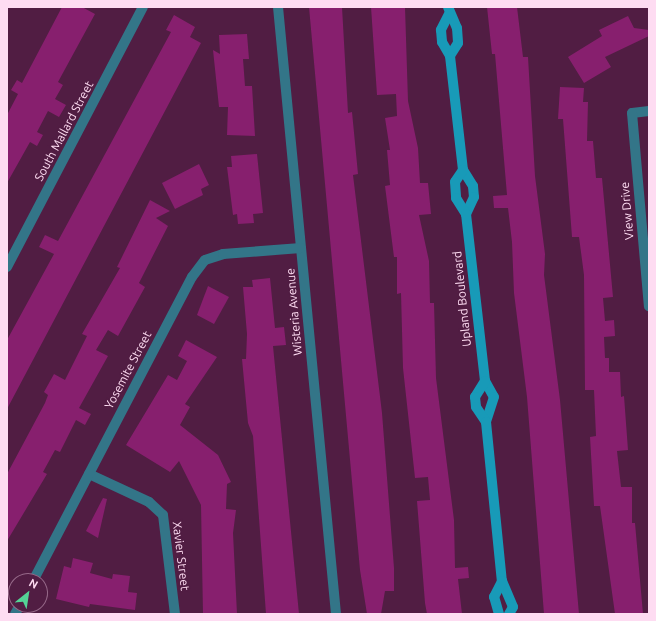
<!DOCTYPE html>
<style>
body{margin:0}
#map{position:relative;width:656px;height:621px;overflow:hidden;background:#511d43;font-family:Ubuntu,sans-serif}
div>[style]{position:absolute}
.building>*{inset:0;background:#871f6e}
.street>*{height:10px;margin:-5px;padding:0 5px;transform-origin:5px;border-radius:5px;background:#337588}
.secondary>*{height:10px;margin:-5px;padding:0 5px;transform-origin:5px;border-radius:5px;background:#189ab8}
span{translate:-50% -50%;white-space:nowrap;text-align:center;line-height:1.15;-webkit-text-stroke:3px #511d43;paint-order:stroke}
.street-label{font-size:12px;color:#fedcf2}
.frame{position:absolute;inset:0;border:8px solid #fedcf2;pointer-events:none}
.north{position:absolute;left:8px;top:573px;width:40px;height:40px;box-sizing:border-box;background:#511d43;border:1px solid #966989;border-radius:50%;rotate:30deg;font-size:11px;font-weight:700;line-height:16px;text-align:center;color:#fedcf2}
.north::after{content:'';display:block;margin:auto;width:14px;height:18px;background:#54d396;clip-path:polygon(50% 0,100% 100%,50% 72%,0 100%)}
</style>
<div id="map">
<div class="building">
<div style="clip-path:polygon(62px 7px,82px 7px,95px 14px,58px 82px,63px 85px,55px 99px,66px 105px,59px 117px,48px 111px,37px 132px,43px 135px,37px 146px,30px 142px,7px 183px,7px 115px,18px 94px,11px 90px,17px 80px,22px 83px)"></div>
<div style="clip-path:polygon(309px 7px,342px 7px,348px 113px,352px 112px,358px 174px,353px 175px,382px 413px,394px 568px,394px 591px,385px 591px,381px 614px,367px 614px,360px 570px)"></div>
<div style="clip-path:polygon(371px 7px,405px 7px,408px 101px,418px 148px,420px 183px,428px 183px,431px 214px,419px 215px,429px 261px,430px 303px,434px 303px,436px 378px,454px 520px,455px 568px,468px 567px,469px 578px,458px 579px,462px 614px,427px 614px,425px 603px,417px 501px,430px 500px,428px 477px,415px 478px,403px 368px,401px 293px,397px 294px,397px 257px,394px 257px,385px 186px,390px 185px,387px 150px,390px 150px,385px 118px,397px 116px,396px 94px,377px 95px)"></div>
<div style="clip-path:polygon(487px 7px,517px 7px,523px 57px,528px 57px,535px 176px,545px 254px,544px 275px,560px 400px,579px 614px,544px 614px,527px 397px,514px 293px,512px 242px,508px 208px,494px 208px,493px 196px,507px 195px,495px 54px,492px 54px)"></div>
<div style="clip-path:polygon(174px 15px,195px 27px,190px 37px,201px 43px,7px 409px,7px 340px,54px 254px,39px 247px,45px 235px,58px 241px,171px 32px,166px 30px)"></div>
<div style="clip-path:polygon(628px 16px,634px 28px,649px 30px,649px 36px,605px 57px,611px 67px,584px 83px,568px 57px,602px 36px,599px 30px)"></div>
<div style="clip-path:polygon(247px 34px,249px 59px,243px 59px,245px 86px,252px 86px,255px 136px,227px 135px,228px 107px,219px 107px,213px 50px,220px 54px,219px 35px)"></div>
<div style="clip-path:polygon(560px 87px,584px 88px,583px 102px,588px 102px,587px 141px,593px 141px,596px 178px,602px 178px,613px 297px,603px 298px,605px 321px,614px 320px,615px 336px,604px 337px,605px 358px,609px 358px,609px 372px,620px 372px,621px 397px,624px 396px,628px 450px,617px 451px,621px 487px,632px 487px,632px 523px,635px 523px,643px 614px,615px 614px,600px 506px,594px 506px,590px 437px,596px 436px,594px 390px,585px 390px,584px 275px,579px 237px,572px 237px,563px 119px,558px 119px)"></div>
<div style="clip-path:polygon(257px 154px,263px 213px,253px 214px,254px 223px,238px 224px,237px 214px,233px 215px,227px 167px,232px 167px,231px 156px)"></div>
<div style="clip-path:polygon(199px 164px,209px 185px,201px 189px,203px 195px,175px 209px,162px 183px)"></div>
<div style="clip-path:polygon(150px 200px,170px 211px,156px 218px,168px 226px,139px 283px,145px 287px,118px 336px,108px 330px,96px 350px,108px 356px,79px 408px,91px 414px,85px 425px,76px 420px,60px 452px,55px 450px,43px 472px,47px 474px,7px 541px,7px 474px,45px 403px,48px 395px,44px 392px,54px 374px,65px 380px,87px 336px,82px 334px,120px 268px,117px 267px)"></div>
<div style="clip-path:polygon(270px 278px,275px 328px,284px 327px,286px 345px,273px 346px,299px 614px,266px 614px,253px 436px,248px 423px,242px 359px,246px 359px,247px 334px,243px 287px,253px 287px,252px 280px)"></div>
<div style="clip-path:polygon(208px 286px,229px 297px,214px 324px,197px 315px)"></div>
<div style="clip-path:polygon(186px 340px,217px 357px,185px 404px,190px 407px,180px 425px,218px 455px,231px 482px,227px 484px,226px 509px,236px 510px,233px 533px,237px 614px,203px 614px,201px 505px,179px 461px,170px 472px,126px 445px,168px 375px,177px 380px,187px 361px,178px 356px)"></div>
<div style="clip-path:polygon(103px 498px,107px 499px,98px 538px,86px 531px)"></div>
<div style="clip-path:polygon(73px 558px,93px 563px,90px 573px,112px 579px,113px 574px,130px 576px,128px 592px,137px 593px,135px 610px,90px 604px,89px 607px,56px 599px,64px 566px,71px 568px)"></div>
</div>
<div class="street">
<div style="left:278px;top:7px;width:610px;rotate:84.54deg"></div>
<div style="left:649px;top:111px;width:17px;rotate:173deg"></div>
<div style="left:632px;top:113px;width:194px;rotate:85deg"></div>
<div style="left:7px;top:267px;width:293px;rotate:-62.4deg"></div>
<div style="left:89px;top:474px;width:66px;rotate:25deg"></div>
<div style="left:149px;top:502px;width:19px;rotate:43deg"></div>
<div style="left:163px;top:515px;width:100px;rotate:83.1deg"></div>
<div style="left:33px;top:581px;width:343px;rotate:-62.4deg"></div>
<div style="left:192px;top:277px;width:21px;rotate:-53deg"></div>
<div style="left:205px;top:260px;width:19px;rotate:-18deg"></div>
<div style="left:223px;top:254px;width:78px;rotate:-4.4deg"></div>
<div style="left:15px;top:614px;width:10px;rotate:-61deg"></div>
</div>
<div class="secondary">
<div style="left:448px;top:7px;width:23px;rotate:67deg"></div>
<div style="left:457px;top:28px;width:15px;rotate:86deg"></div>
<div style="left:458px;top:43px;width:15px;rotate:122deg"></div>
<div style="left:449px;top:14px;width:18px;rotate:117deg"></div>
<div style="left:441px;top:30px;width:12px;rotate:85deg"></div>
<div style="left:442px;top:42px;width:16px;rotate:60deg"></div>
<div style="left:450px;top:56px;width:115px;rotate:83.5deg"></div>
<div style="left:463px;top:170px;width:19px;rotate:58deg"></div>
<div style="left:473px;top:186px;width:11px;rotate:85deg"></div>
<div style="left:474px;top:197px;width:19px;rotate:115deg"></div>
<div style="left:463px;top:170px;width:14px;rotate:124deg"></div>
<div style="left:455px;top:182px;width:16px;rotate:86deg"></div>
<div style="left:456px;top:198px;width:19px;rotate:58deg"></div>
<div style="left:466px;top:214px;width:168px;rotate:83.5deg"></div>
<div style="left:485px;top:381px;width:18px;rotate:61deg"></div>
<div style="left:494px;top:397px;width:26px;rotate:108deg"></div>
<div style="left:485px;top:381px;width:19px;rotate:122deg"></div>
<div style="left:475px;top:397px;width:10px;rotate:84deg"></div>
<div style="left:476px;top:407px;width:18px;rotate:56deg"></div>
<div style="left:486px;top:422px;width:160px;rotate:84.3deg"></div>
<div style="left:502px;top:581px;width:28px;rotate:67deg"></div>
<div style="left:513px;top:607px;width:8px;rotate:120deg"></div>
<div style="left:499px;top:614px;width:18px;rotate:-106deg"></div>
<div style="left:494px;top:597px;width:18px;rotate:-63deg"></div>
</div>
<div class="street-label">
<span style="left:64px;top:131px;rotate:-62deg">South Mallard Street</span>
<span style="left:627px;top:211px;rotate:-95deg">View Drive</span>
<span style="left:462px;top:299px;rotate:-96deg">Upland Boulevard</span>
<span style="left:294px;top:312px;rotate:-95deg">Wisteria Avenue</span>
<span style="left:128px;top:370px;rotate:-62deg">Yosemite Street</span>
<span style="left:181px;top:556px;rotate:83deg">Xavier Street</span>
</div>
<div class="frame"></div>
<div class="north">N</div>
</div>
